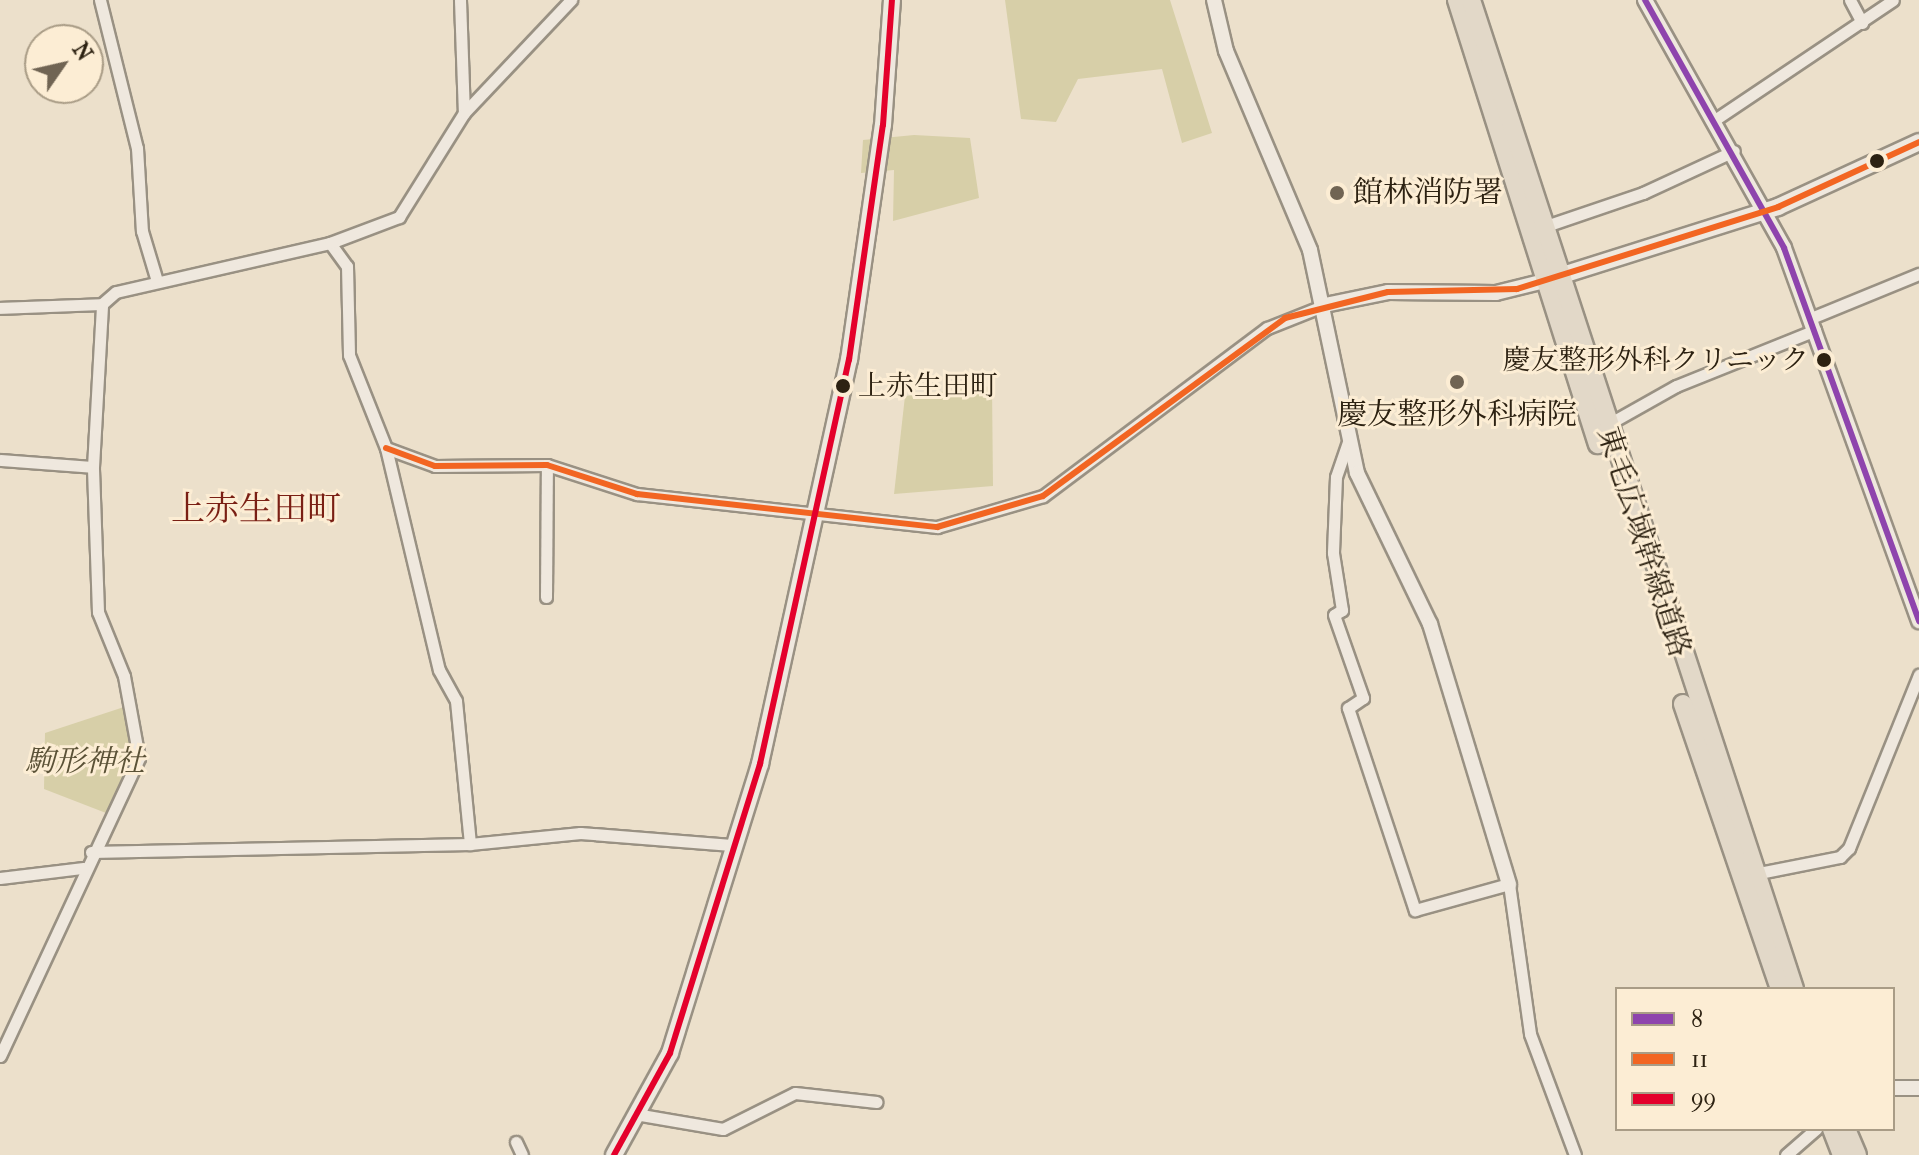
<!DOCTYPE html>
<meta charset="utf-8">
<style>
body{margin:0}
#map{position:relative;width:1919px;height:1155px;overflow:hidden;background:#ece0cb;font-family:"IM FELL French Canon","Noto Serif JP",serif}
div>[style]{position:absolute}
.green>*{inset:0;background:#d7cfa8}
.roads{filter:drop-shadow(2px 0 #999183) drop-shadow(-2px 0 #999183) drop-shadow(0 2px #999183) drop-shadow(0 -2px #999183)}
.minor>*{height:11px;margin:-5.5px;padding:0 5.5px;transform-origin:5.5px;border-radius:5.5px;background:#efe8de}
.tertiary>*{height:14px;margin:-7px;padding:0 7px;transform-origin:7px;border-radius:7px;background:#efe8de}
.secondary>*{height:16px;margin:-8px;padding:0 8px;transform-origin:8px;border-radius:8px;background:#efe8de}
.trunk>*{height:18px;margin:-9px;padding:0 9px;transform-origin:9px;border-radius:9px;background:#e2d8c8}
.bus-1>*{height:6px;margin:-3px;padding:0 3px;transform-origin:3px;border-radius:3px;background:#8e44ad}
.bus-2>*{height:6px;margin:-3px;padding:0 3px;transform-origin:3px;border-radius:3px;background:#f26522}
.bus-3>*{height:6px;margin:-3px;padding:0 3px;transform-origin:3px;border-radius:3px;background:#e4002b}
.dots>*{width:22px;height:22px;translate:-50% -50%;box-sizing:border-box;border:4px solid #fcedd4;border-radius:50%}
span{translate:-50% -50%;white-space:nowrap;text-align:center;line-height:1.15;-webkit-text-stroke:6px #fcedd4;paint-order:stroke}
.bus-label{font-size:28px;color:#2d2212}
.right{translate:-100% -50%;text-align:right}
.left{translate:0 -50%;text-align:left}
.poi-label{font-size:30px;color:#2d2212}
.street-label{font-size:30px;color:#2d2212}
.park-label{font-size:30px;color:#5b5237;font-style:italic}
.quarter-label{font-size:34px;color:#7a1f14}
.legend{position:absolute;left:1615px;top:987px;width:280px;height:144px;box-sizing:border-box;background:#fcedd4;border:2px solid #a99c86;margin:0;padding:10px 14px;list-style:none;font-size:24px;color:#2d2212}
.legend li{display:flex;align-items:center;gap:16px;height:40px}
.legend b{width:40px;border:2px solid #a99c86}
.north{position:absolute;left:24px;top:24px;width:80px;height:80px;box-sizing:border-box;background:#fcedd4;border:2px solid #a99c86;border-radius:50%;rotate:56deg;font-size:22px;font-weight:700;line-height:32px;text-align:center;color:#2d2212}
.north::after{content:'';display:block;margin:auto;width:28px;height:36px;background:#706453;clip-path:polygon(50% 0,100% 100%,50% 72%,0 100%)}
</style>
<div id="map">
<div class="green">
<div style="clip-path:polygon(1005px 0,1170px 0,1212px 133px,1182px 143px,1162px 69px,1078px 79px,1056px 122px,1021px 119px)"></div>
<div style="clip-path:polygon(914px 135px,970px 138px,979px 198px,893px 221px,894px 170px,861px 173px,863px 140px)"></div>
<div style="clip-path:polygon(992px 386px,993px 486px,894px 494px,905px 396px)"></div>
<div style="clip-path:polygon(130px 705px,133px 757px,106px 813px,44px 789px,45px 733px)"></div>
</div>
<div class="roads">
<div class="minor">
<div style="left:100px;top:0;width:153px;rotate:76deg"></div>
<div style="left:137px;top:148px;width:83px;rotate:86.6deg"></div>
<div style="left:142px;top:231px;width:52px;rotate:73.3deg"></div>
<div style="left:460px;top:0;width:113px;rotate:88deg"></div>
<div style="left:1850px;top:0;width:26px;rotate:62deg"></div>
<div style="left:1716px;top:119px;width:213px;rotate:-33.9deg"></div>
<div style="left:1543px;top:227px;width:106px;rotate:-18.8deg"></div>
<div style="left:1643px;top:193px;width:100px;rotate:-24.8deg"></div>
<div style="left:330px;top:243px;width:29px;rotate:54deg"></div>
<div style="left:347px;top:266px;width:89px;rotate:88.7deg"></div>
<div style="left:349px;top:355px;width:100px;rotate:68.3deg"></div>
<div style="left:386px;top:448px;width:228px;rotate:76.6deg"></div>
<div style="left:439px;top:670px;width:35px;rotate:61deg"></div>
<div style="left:456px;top:701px;width:144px;rotate:84.4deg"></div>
<div style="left:0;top:308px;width:102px;rotate:-2.2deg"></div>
<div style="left:1811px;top:318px;width:117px;rotate:-22.2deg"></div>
<div style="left:1605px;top:426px;width:81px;rotate:-29.4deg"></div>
<div style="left:1676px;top:386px;width:150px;rotate:-21.9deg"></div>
<div style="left:1349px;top:439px;width:40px;rotate:108.9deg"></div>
<div style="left:1336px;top:477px;width:76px;rotate:92.3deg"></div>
<div style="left:1333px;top:553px;width:58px;rotate:81deg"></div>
<div style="left:1342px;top:610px;width:9px;rotate:148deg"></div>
<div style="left:1334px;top:615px;width:88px;rotate:70.7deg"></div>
<div style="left:1363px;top:698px;width:18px;rotate:146deg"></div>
<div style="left:1348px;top:708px;width:213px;rotate:71.7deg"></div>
<div style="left:1415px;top:910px;width:98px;rotate:-15.5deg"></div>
<div style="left:1509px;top:884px;width:151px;rotate:82deg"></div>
<div style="left:1530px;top:1034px;width:129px;rotate:69.6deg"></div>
<div style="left:386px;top:448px;width:52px;rotate:20.2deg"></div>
<div style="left:435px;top:466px;width:112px;rotate:-0.5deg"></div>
<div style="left:547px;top:465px;width:95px;rotate:17.9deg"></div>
<div style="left:637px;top:494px;width:302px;rotate:6.3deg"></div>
<div style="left:937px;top:527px;width:110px;rotate:-16.3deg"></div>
<div style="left:1043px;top:496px;width:280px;rotate:-36.9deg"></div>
<div style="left:1267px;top:328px;width:62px;rotate:-21.6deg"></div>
<div style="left:0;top:460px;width:93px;rotate:4.3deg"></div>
<div style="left:546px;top:597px;width:132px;rotate:-89.6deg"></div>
<div style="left:91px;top:852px;width:379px;rotate:-1.2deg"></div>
<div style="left:470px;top:844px;width:111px;rotate:-5.7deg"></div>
<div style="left:580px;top:833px;width:152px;rotate:4.5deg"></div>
<div style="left:1754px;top:874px;width:88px;rotate:-11.2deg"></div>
<div style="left:1840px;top:857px;width:13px;rotate:-45deg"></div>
<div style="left:1849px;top:848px;width:187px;rotate:-68deg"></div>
<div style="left:0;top:878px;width:84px;rotate:-6.9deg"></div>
<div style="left:0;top:1056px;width:329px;rotate:-65deg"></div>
<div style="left:139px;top:758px;width:83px;rotate:-100.4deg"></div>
<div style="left:124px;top:676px;width:69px;rotate:-112.1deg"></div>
<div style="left:98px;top:612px;width:145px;rotate:-92deg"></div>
<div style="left:93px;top:467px;width:163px;rotate:-86.8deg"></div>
<div style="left:102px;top:304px;width:18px;rotate:-41deg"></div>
<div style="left:116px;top:292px;width:220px;rotate:-12.9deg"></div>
<div style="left:330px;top:243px;width:74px;rotate:-20.6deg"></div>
<div style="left:399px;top:217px;width:123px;rotate:-58deg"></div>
<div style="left:464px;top:113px;width:156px;rotate:-46.6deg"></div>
<div style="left:641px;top:1115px;width:83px;rotate:9.7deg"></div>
<div style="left:723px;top:1129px;width:80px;rotate:-26.6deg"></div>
<div style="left:795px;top:1093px;width:82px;rotate:6.3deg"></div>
<div style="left:516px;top:1142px;width:14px;rotate:65deg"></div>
<div style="left:1786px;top:1155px;width:40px;rotate:-41deg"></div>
</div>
<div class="tertiary">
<div style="left:1214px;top:0;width:52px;rotate:76.8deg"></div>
<div style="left:1226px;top:51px;width:216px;rotate:67.1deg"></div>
<div style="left:1310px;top:250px;width:228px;rotate:78.1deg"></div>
<div style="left:1357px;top:473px;width:168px;rotate:64.2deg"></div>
<div style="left:1430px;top:624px;width:272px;rotate:73.1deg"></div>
<div style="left:1645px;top:0;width:284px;rotate:60.7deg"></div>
<div style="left:1784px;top:248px;width:397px;rotate:70.1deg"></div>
<div style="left:1325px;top:305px;width:64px;rotate:-11.7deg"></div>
<div style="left:1388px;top:292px;width:108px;rotate:0.5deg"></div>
<div style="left:1496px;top:293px;width:50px;rotate:-13.8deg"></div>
<div style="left:1893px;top:1088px;width:26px"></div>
</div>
<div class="secondary">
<div style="left:1550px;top:279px;width:239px;rotate:-17.5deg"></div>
<div style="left:1778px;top:207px;width:155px;rotate:-24.7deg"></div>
<div style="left:614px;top:1155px;width:116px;rotate:-61.2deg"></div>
<div style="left:670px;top:1053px;width:303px;rotate:-72.7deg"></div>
<div style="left:760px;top:764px;width:414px;rotate:-77.6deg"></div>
<div style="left:849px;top:360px;width:237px;rotate:-81.8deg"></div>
<div style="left:883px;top:125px;width:125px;rotate:-85.9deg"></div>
</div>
<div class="trunk">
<div style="left:1457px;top:0;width:466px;rotate:72.4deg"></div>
<div style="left:1471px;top:0;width:1040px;rotate:71.91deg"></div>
<div style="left:1683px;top:704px;width:301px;rotate:71.2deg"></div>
<div style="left:1832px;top:1129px;width:28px;rotate:69deg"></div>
<div style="left:1846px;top:1129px;width:28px;rotate:67deg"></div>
</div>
</div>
<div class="bus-1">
<div style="left:1645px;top:0;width:284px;rotate:60.7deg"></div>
<div style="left:1784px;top:248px;width:397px;rotate:70.1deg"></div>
</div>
<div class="bus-2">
<div style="left:386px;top:448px;width:52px;rotate:20.2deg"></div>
<div style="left:435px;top:466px;width:112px;rotate:-0.5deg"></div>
<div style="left:547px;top:465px;width:95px;rotate:17.9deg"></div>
<div style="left:637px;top:494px;width:302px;rotate:6.3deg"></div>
<div style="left:937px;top:527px;width:110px;rotate:-16.3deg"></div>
<div style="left:1043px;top:496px;width:300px;rotate:-36.3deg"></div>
<div style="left:1285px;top:318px;width:106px;rotate:-14.2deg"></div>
<div style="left:1388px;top:292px;width:129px;rotate:-1.3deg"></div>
<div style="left:1517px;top:289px;width:274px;rotate:-17.4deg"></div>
<div style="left:1778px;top:207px;width:155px;rotate:-24.7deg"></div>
</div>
<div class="bus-3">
<div style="left:614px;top:1155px;width:116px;rotate:-61.2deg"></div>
<div style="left:670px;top:1053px;width:303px;rotate:-72.7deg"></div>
<div style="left:760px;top:764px;width:414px;rotate:-77.6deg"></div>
<div style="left:849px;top:360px;width:237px;rotate:-81.8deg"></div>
<div style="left:883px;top:125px;width:125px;rotate:-85.9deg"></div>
</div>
<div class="dots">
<div style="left:1877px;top:161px;background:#2d2212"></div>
<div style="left:1337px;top:193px;background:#706453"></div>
<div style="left:1824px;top:360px;background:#2d2212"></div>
<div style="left:1457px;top:382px;background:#706453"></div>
<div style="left:843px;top:386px;background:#2d2212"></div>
</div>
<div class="bus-label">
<span class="right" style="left:1809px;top:360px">慶友整形外科クリニック</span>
<span class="left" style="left:858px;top:386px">上赤生田町</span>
</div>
<div class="poi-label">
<span class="left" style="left:1353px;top:193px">館林消防署</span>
<span style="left:1457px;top:415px">慶友整形外科病院</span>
</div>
<div class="street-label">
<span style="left:1643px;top:542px;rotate:72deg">東毛広域幹線道路</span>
</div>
<div class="park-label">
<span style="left:85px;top:762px">駒形神社</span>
</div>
<div class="quarter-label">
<span style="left:256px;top:510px">上赤生田町</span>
</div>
<ul class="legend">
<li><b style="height:10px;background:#8e44ad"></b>8</li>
<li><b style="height:10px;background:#f26522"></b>11</li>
<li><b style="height:10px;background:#e4002b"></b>99</li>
</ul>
<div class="north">N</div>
</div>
